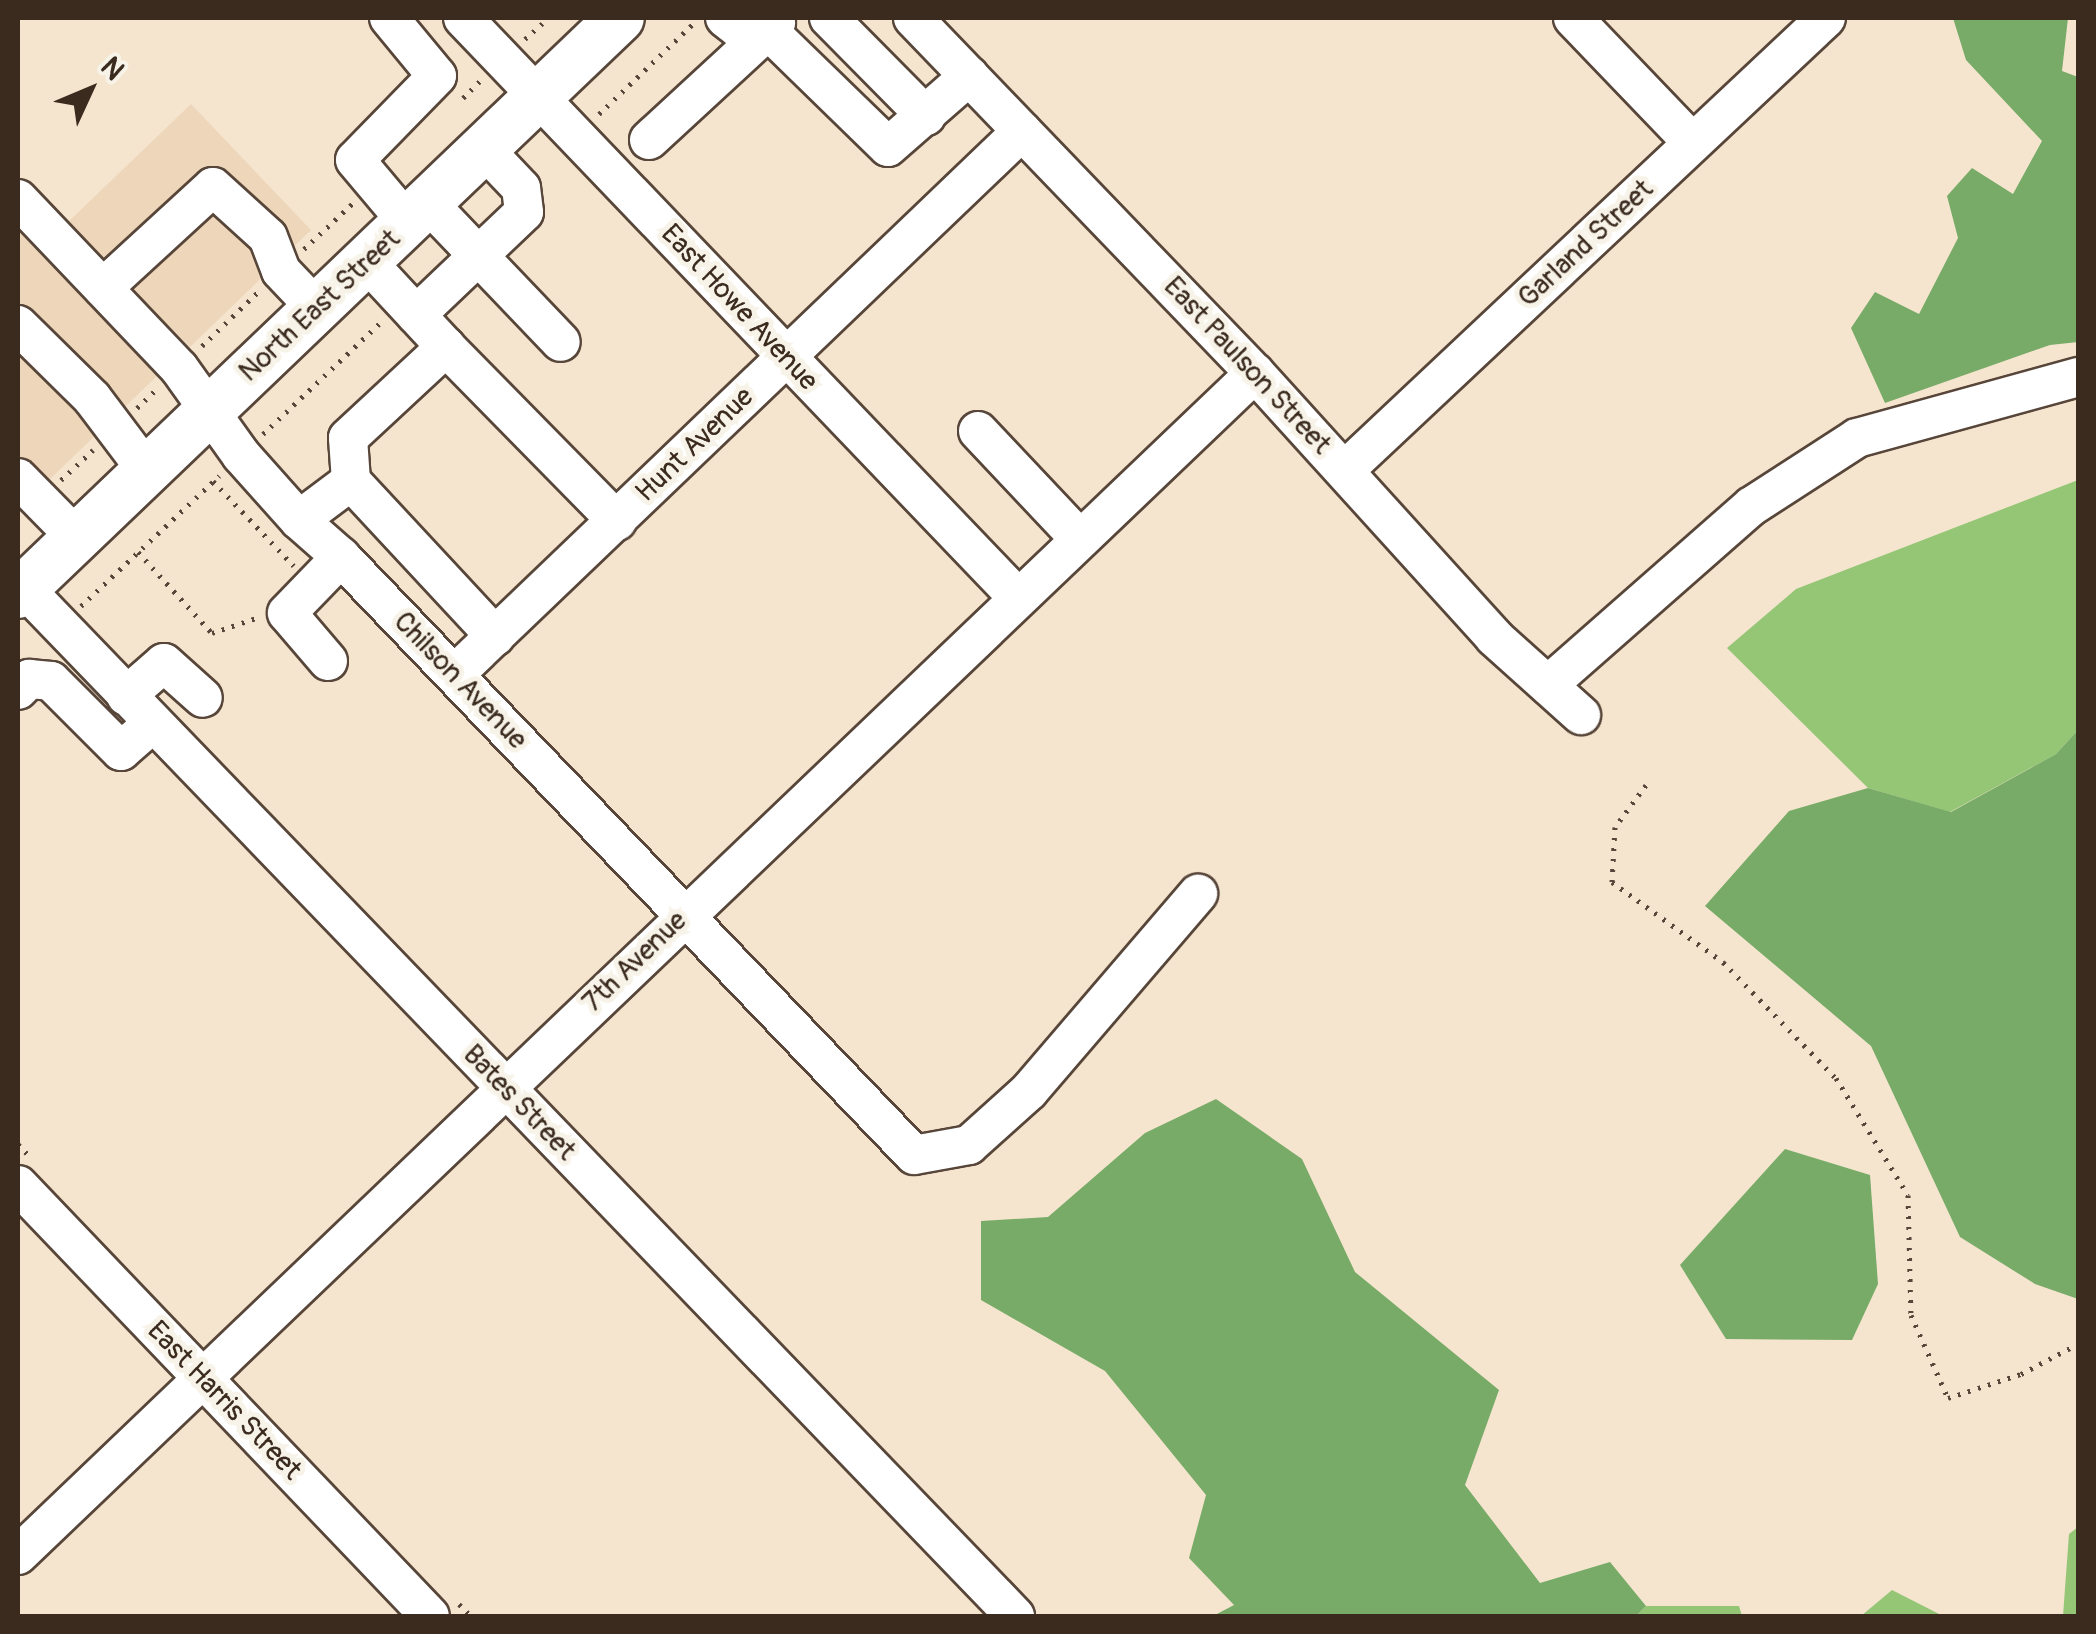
<!DOCTYPE html>
<style>
body{margin:0}
#map{position:relative;width:2096px;height:1634px;overflow:hidden;background:#f5e5cf;font-family:Pangolin,sans-serif}
div>[style]{position:absolute}
.built>*{inset:0;background:#eed6bb}
.green>*{inset:0;background:#94c676}
.forest>*{inset:0;background:#77ab67}
.path>*{height:5px;margin-top:-2.5px;transform-origin:0;background:repeating-linear-gradient(90deg,#574639 0 2.5px,transparent 0 10.5px)}
.roads{filter:drop-shadow(2px 0 #574639) drop-shadow(-2px 0 #574639) drop-shadow(0 2px #574639) drop-shadow(0 -2px #574639)}
.minor>*{height:38px;margin:-19px;padding:0 19px;transform-origin:19px;border-radius:19px;background:#fff}
.major>*{height:48px;margin:-24px;padding:0 24px;transform-origin:24px;border-radius:24px;background:#fff}
span{translate:-50% -50%;white-space:nowrap;text-align:center;line-height:1.15;-webkit-text-stroke:10px #f7f3e8;paint-order:stroke}
.street-label{font-size:28px;color:#3b2a1e}
.frame{position:absolute;inset:0;border:20px solid #3b2a1e;pointer-events:none}
.north{position:absolute;left:40px;top:40px;width:100px;height:100px;-webkit-text-stroke:8px #f7f3e8;paint-order:stroke;rotate:46deg;font-size:28px;font-weight:700;line-height:40px;text-align:center;color:#3b2a1e}
.north::after{content:'';display:block;margin:auto;width:35px;height:45px;background:#3b2a1e;clip-path:polygon(50% 0,100% 100%,50% 72%,0 100%)}
</style>
<div id="map">
<div class="built">
<div style="clip-path:polygon(191px 104px,311px 230px,190px 347px,66px 224px)"></div>
<div style="clip-path:polygon(18px 230px,157px 376px,18px 510px)"></div>
</div>
<div class="green">
<div style="clip-path:polygon(2078px 480px,2078px 730px,2056px 754px,1950px 812px,1868px 788px,1727px 648px,1796px 589px)"></div>
<div style="clip-path:polygon(2078px 1527px,2078px 1616px,2063px 1616px,2069px 1534px)"></div>
<div style="clip-path:polygon(1892px 1590px,1943px 1616px,1861px 1616px)"></div>
<div style="clip-path:polygon(1646px 1606px,1739px 1606px,1742px 1616px,1636px 1616px)"></div>
</div>
<div class="forest">
<div style="clip-path:polygon(1953px 18px,2068px 18px,2062px 71px,2078px 77px,2078px 342px,2050px 345px,1885px 403px,1851px 328px,1875px 292px,1919px 314px,1958px 238px,1947px 196px,1972px 168px,2013px 194px,2042px 141px,1966px 60px)"></div>
<div style="clip-path:polygon(2078px 730px,2078px 1299px,2035px 1284px,1960px 1237px,1871px 1046px,1705px 906px,1789px 811px,1868px 788px,1951px 812px,2056px 754px)"></div>
<div style="clip-path:polygon(1216px 1099px,1302px 1159px,1355px 1272px,1499px 1390px,1465px 1485px,1540px 1583px,1610px 1562px,1646px 1606px,1636px 1616px,1213px 1616px,1234px 1605px,1189px 1558px,1206px 1495px,1105px 1371px,981px 1300px,981px 1221px,1048px 1217px,1145px 1133px)"></div>
<div style="clip-path:polygon(1785px 1149px,1870px 1175px,1878px 1284px,1852px 1340px,1726px 1339px,1680px 1265px)"></div>
</div>
<div class="path">
<div style="left:525px;top:39px;width:31px;rotate:-42deg"></div>
<div style="left:463px;top:98px;width:24px;rotate:-45deg"></div>
<div style="left:599px;top:114px;width:134px;rotate:-43.8deg"></div>
<div style="left:304px;top:249px;width:69px;rotate:-43.2deg"></div>
<div style="left:202px;top:346px;width:79px;rotate:-44deg"></div>
<div style="left:137px;top:408px;width:29px;rotate:-44deg"></div>
<div style="left:263px;top:434px;width:164px;rotate:-43.5deg"></div>
<div style="left:61px;top:480px;width:44px;rotate:-43.2deg"></div>
<div style="left:213px;top:481px;width:117px;rotate:46.4deg"></div>
<div style="left:138px;top:552px;width:110px;rotate:47.6deg"></div>
<div style="left:212px;top:633px;width:46px;rotate:-18.8deg"></div>
<div style="left:81px;top:606px;width:190px;rotate:-43.3deg"></div>
<div style="left:1646px;top:785px;width:52px;rotate:126.4deg"></div>
<div style="left:1615px;top:827px;width:55px;rotate:93.1deg"></div>
<div style="left:1612px;top:882px;width:137px;rotate:35.8deg"></div>
<div style="left:1723px;top:962px;width:162px;rotate:45.8deg"></div>
<div style="left:1836px;top:1078px;width:137px;rotate:58.4deg"></div>
<div style="left:1908px;top:1195px;width:120px;rotate:88.6deg"></div>
<div style="left:1911px;top:1315px;width:91px;rotate:66deg"></div>
<div style="left:1948px;top:1398px;width:77px;rotate:-18.2deg"></div>
<div style="left:2021px;top:1374px;width:64px;rotate:-27.8deg"></div>
<div style="left:18px;top:1144px;width:16px;rotate:47deg"></div>
<div style="left:459px;top:1604px;width:17px;rotate:45deg"></div>
</div>
<div class="roads">
<div class="minor">
<div style="left:389px;top:18px;width:75px;rotate:50.4deg"></div>
<div style="left:437px;top:76px;width:117px;rotate:134.3deg"></div>
<div style="left:355px;top:160px;width:82px;rotate:49.9deg"></div>
<div style="left:463px;top:18px;width:801px;rotate:46.26deg"></div>
<div style="left:725px;top:18px;width:18px;rotate:38deg"></div>
<div style="left:739px;top:29px;width:38px;rotate:14deg"></div>
<div style="left:776px;top:38px;width:156px;rotate:44.2deg"></div>
<div style="left:888px;top:147px;width:108px;rotate:-41.2deg"></div>
<div style="left:829px;top:18px;width:138px;rotate:45.3deg"></div>
<div style="left:913px;top:18px;width:493px;rotate:46.1deg"></div>
<div style="left:1255px;top:373px;width:356px;rotate:47.8deg"></div>
<div style="left:1494px;top:637px;width:117px;rotate:41.9deg"></div>
<div style="left:1573px;top:18px;width:173px;rotate:46.2deg"></div>
<div style="left:649px;top:140px;width:173px;rotate:-42.7deg"></div>
<div style="left:18px;top:199px;width:233px;rotate:46.4deg"></div>
<div style="left:179px;top:368px;width:107px;rotate:54.5deg"></div>
<div style="left:241px;top:455px;width:87px;rotate:48.3deg"></div>
<div style="left:299px;top:520px;width:56px;rotate:41.4deg"></div>
<div style="left:341px;top:557px;width:828px;rotate:46.22deg"></div>
<div style="left:914px;top:1155px;width:56px;rotate:-10.3deg"></div>
<div style="left:969px;top:1145px;width:81px;rotate:-42deg"></div>
<div style="left:1029px;top:1091px;width:260px;rotate:-49.4deg"></div>
<div style="left:428px;top:203px;width:192px;rotate:46.3deg"></div>
<div style="left:103px;top:288px;width:149px;rotate:-42.6deg"></div>
<div style="left:213px;top:187px;width:74px;rotate:42.3deg"></div>
<div style="left:268px;top:237px;width:36px;rotate:69deg"></div>
<div style="left:281px;top:271px;width:54px;rotate:46.5deg"></div>
<div style="left:416px;top:315px;width:149px;rotate:-43.6deg"></div>
<div style="left:524px;top:212px;width:24px;rotate:-97deg"></div>
<div style="left:521px;top:188px;width:54px;rotate:-133.5deg"></div>
<div style="left:18px;top:325px;width:104px;rotate:44.6deg"></div>
<div style="left:92px;top:398px;width:91px;rotate:53deg"></div>
<div style="left:446px;top:347px;width:244px;rotate:45.5deg"></div>
<div style="left:978px;top:431px;width:147px;rotate:46.7deg"></div>
<div style="left:1345px;top:470px;width:660px;rotate:-43.22deg"></div>
<div style="left:18px;top:478px;width:84px;rotate:45.5deg"></div>
<div style="left:351px;top:481px;width:212px;rotate:47.1deg"></div>
<div style="left:299px;top:520px;width:65px;rotate:-36.9deg"></div>
<div style="left:351px;top:481px;width:43px;rotate:-94deg"></div>
<div style="left:348px;top:438px;width:134px;rotate:-42.9deg"></div>
<div style="left:446px;top:347px;width:116px;rotate:-132.9deg"></div>
<div style="left:24px;top:588px;width:1428px;rotate:46.05deg"></div>
<div style="left:328px;top:661px;width:63px;rotate:-130.5deg"></div>
<div style="left:287px;top:613px;width:78px;rotate:-46deg"></div>
<div style="left:455px;top:674px;width:785px;rotate:-43.76deg"></div>
<div style="left:1548px;top:685px;width:271px;rotate:-41.3deg"></div>
<div style="left:1752px;top:506px;width:125px;rotate:-32.9deg"></div>
<div style="left:1857px;top:438px;width:229px;rotate:-15.4deg"></div>
<div style="left:18px;top:690px;width:16px;rotate:-45deg"></div>
<div style="left:29px;top:679px;width:22px;rotate:5deg"></div>
<div style="left:51px;top:681px;width:99px;rotate:45deg"></div>
<div style="left:121px;top:751px;width:43px;rotate:-41.2deg"></div>
<div style="left:126px;top:696px;width:50px;rotate:-41deg"></div>
<div style="left:164px;top:663px;width:52px;rotate:41.9deg"></div>
<div style="left:18px;top:1185px;width:596px;rotate:46.29deg"></div>
<div style="left:18px;top:1555px;width:1711px;rotate:-43.7deg"></div>
</div>
<div class="major">
<div style="left:18px;top:594px;width:833px;rotate:-43.74deg"></div>
</div>
</div>
<div class="street-label">
<span style="left:1586px;top:244px;rotate:-43deg">Garland Street</span>
<span style="left:320px;top:306px;rotate:-43deg">North East Street</span>
<span style="left:739px;top:308px;rotate:47deg">East Howe Avenue</span>
<span style="left:1247px;top:366px;rotate:47deg">East Paulson Street</span>
<span style="left:695px;top:445px;rotate:-44deg">Hunt Avenue</span>
<span style="left:460px;top:681px;rotate:46deg">Chilson Avenue</span>
<span style="left:635px;top:962px;rotate:-44deg">7th Avenue</span>
<span style="left:519px;top:1103px;rotate:46deg">Bates Street</span>
<span style="left:224px;top:1401px;rotate:46deg">East Harris Street</span>
</div>
<div class="frame"></div>
<div class="north">N</div>
</div>
